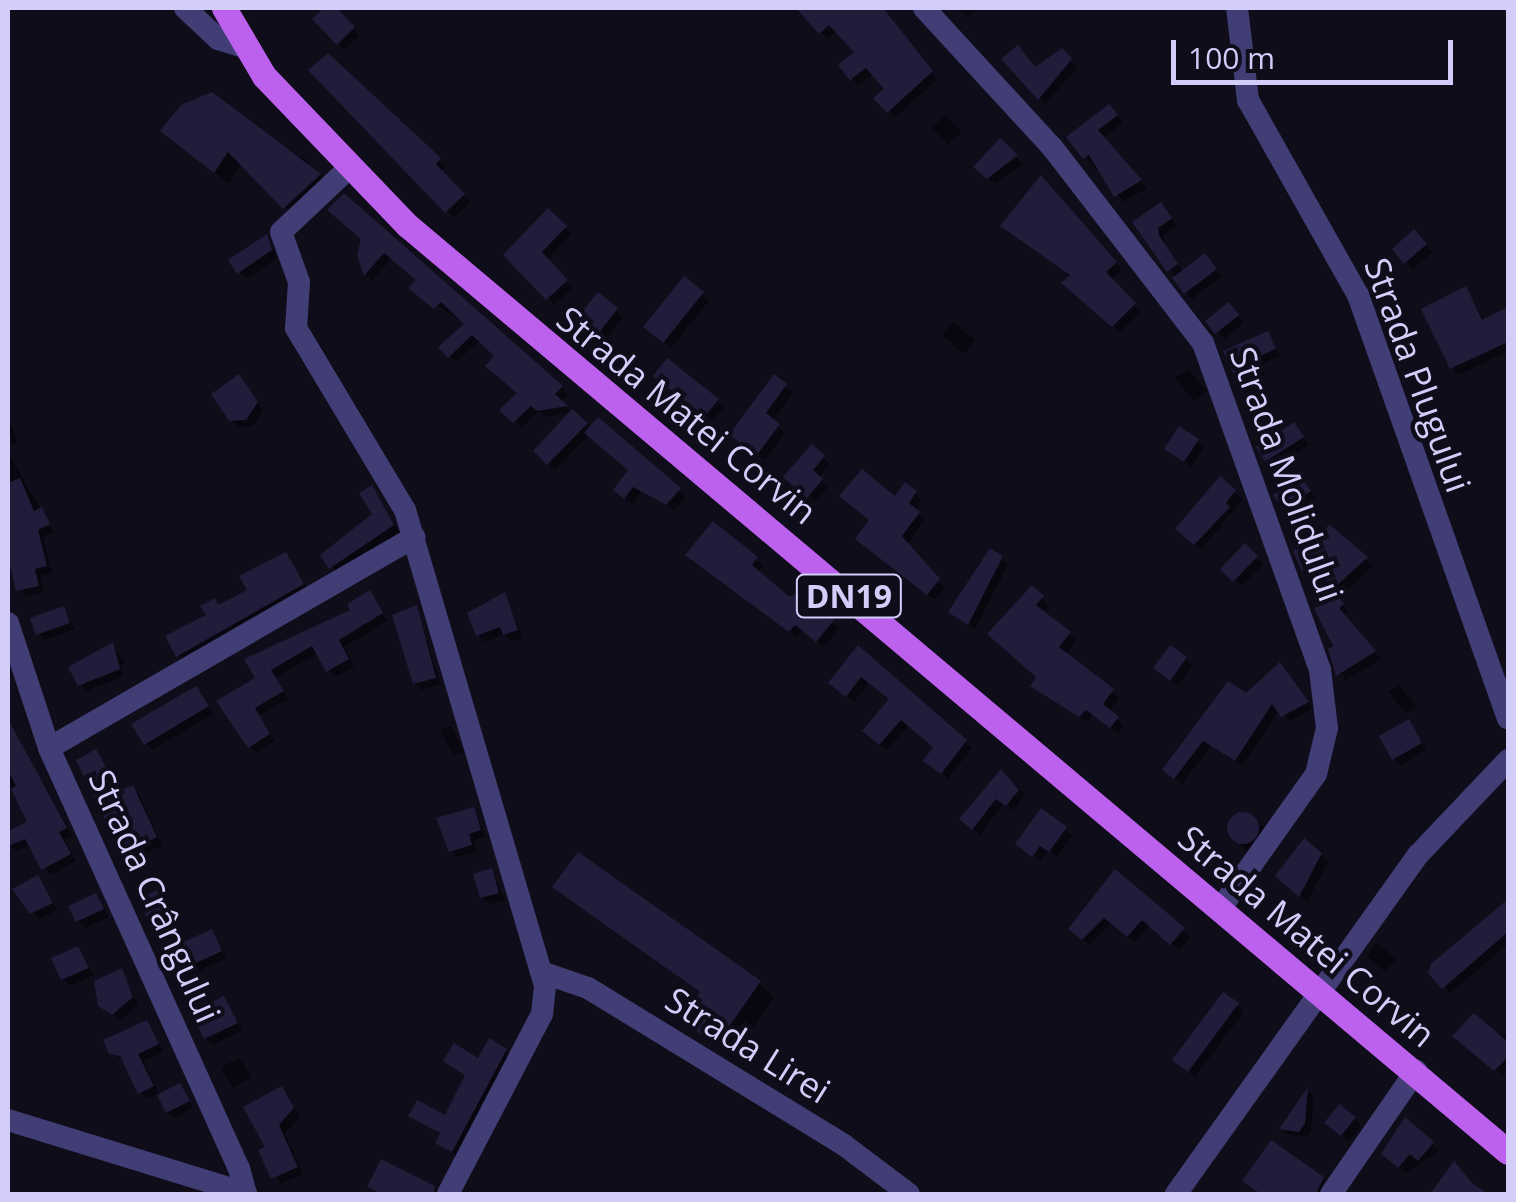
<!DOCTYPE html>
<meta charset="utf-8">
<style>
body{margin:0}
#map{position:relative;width:1516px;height:1202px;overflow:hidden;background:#100d1b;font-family:"Open Sans",sans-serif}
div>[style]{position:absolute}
.shadow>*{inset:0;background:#0007}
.building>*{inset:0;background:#221b3a}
.round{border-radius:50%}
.minor>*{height:22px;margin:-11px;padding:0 11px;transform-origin:11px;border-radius:11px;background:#413d75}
.primary>*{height:25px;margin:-12.5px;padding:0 12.5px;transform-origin:12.5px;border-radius:12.5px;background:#bc61ed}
span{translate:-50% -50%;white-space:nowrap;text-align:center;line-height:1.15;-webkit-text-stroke:9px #100d1b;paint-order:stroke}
.shield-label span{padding:2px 8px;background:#100d1b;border:2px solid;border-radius:8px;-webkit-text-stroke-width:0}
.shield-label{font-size:32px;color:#d3cdf9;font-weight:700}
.street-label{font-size:35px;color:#d3cdf9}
.frame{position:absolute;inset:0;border:10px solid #d3cdf9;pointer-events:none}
.scale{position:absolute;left:1171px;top:40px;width:282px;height:45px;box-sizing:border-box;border:5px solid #d3cdf9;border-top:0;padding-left:12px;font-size:30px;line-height:35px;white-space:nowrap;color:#d3cdf9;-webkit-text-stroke:8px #100d1b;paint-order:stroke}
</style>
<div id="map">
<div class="shadow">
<div style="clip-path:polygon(328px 8px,360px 35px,345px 50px,316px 19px)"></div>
<div style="clip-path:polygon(797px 8px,878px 8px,938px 79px,895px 118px,877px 99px,887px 89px,874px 73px,858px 85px,852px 79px,857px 53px,837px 30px,827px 39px)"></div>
<div style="clip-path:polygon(958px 8px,978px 8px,968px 17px)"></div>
<div style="clip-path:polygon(1062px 51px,1077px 67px,1046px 104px,1005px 59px,1035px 69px)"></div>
<div style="clip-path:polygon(328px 57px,446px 167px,440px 172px,470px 202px,454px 218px,312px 70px)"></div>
<div style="clip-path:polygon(1116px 114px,1123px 123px,1103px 137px,1147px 188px,1123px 202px,1070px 137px)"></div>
<div style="clip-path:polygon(946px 115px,962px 132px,948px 145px,932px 127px)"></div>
<div style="clip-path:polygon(163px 131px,296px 161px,301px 156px,332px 188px,298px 220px,242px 163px,229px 184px)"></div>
<div style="clip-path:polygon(1000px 141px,1023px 164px,995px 184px,976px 167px)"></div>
<div style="clip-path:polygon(1047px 185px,1122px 270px,1111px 280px,1141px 312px,1120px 332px,1071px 290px)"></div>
<div style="clip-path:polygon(344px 196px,561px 387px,568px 394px,560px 402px,571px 412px,546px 417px,539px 411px,522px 428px,503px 410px,520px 394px,489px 366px,497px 356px,481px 340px,456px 362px,442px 348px,467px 324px,418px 294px,412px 288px,419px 281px,392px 258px,372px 281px,366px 275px,363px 239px,330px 210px)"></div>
<div style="clip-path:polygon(548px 211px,572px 234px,547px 260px,573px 288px,554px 305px,507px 255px)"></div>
<div style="clip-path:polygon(1168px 212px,1177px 226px,1163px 235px,1165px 245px,1184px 272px,1212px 263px,1222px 277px,1192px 299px,1135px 223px)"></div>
<div style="clip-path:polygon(1414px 232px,1432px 252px,1413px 269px,1395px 250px)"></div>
<div style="clip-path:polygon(266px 238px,277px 258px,246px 279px,239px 272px)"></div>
<div style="clip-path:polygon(685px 280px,709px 301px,671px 348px,653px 333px)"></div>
<div style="clip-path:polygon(1466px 290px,1485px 322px,1508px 312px,1508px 351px,1459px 375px,1452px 368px)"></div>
<div style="clip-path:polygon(599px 296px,623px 317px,603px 342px,585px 328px)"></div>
<div style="clip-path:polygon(1235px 312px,1244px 323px,1224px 339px,1209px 322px)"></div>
<div style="clip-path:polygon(953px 322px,975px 340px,964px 354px,942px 335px)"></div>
<div style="clip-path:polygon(1267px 334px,1281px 356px,1260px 366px,1265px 375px,1245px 385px,1238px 378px)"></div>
<div style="clip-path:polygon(1189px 370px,1207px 392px,1194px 401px,1174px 377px)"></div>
<div style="clip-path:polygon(774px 378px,793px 393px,772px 421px,785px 433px,765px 460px,739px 441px)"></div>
<div style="clip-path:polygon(663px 383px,717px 401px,724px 407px,713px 421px)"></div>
<div style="clip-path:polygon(245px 384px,263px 410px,253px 426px,238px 427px,231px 419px)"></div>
<div style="clip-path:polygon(572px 413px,590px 429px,686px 497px,674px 510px,641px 492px,632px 504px,616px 490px,631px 471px,589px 435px,555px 470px,536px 451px)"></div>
<div style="clip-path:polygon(8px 419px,18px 443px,8px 446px)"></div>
<div style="clip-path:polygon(1294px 426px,1309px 445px,1274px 467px,1260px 448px)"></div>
<div style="clip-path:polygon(1197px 441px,1204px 448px,1191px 467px,1167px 449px)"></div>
<div style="clip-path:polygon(813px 448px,830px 464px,818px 478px,828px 487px,815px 502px,787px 477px)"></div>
<div style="clip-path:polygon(8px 453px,54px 532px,43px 537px,52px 573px,40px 576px,44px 592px,25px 597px,8px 550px)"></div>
<div style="clip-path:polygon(1220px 480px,1242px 499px,1202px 550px,1185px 535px)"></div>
<div style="clip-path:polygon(905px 485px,922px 500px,914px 511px,925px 520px,908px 544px,918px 553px,914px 559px,945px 588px,935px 600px,865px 545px)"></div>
<div style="clip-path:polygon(1307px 486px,1316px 499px,1293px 516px,1286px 509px)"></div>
<div style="clip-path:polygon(372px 488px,399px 532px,338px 574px,323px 555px,375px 515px)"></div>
<div style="clip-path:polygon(1330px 528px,1373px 566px,1342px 594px,1319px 571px,1311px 577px,1296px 552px)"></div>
<div style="clip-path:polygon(1245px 546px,1263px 564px,1242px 586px,1224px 569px)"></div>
<div style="clip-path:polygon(286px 555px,309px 591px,185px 663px,168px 637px,251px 591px)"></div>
<div style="clip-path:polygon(1002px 558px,1008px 565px,975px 629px,958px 618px)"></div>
<div style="clip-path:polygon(756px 559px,763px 566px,757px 573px,839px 628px,824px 647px,803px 630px,797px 637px,695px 562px)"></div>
<div style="clip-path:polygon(1032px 589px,1049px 605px,1042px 612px,1076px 640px,1065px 655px,1119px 698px,1109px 711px,1124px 725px,1118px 733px,1094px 714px,1087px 722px,1033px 686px,1039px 677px)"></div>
<div style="clip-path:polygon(369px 593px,388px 621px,344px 647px,354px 667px,335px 677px,318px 653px,276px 677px,288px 699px,259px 716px,275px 741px,257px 753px,250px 746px,259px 679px,248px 660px,354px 611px)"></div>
<div style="clip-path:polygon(504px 595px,523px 637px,512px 641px,505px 634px,485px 642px,478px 635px)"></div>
<div style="clip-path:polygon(1342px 602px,1349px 612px,1344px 616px,1381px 659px,1345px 681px,1317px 609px)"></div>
<div style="clip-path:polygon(417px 608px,441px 684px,422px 690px,415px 683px)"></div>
<div style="clip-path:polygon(64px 609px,75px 629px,45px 640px,38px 633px)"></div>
<div style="clip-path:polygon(112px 645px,125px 663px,120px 667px,124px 676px,87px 691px,80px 684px)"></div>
<div style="clip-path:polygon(858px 649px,972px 748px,948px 779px,933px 767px,936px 748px,909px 725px,887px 750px,872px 737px,891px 700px,869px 682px,854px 702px,838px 689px)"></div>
<div style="clip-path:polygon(1186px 659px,1192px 665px,1178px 686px,1163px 675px)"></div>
<div style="clip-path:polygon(1287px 672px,1313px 708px,1290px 722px,1280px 709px,1242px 766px,1211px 746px,1182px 784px,1165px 770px,1246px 697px)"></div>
<div style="clip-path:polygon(1398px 684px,1416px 706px,1406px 713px,1388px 692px)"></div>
<div style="clip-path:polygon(203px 696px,214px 714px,152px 750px,146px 743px)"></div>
<div style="clip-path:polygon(8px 722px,72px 835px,64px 839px,76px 861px,50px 875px,31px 845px,16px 852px,8px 840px,8px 834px,31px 823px,8px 784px)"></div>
<div style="clip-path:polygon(1409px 722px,1427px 750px,1401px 765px,1394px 758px)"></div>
<div style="clip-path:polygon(451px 726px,464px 752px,453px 755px,440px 729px)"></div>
<div style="clip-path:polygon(95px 752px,121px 793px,132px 788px,139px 794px,162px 845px,131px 860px,124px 854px)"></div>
<div style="clip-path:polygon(1001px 772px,1025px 793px,1014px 811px,1004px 803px,980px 835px,963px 819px)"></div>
<div style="clip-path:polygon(474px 810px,486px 837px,474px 841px,478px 852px,458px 857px,451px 850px)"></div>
<div style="clip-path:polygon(1245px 811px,1268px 832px,1250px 853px,1227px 833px)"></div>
<div style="clip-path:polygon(1042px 812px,1072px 836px,1057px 857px,1048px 850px,1040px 861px,1025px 851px)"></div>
<div style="clip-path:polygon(1321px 855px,1328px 862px,1307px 902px,1278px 876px)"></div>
<div style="clip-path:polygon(492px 871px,505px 900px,489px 904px,482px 897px)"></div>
<div style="clip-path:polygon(1116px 873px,1190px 937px,1179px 950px,1150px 925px,1135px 942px,1112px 922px,1090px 945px,1078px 935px)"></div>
<div style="clip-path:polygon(38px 878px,58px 910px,39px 919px,32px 912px)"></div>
<div style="clip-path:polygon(555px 887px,759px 983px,774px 998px,732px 1058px,684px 1019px,702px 994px)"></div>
<div style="clip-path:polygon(159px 892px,177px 924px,159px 932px,153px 925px)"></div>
<div style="clip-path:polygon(96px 896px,109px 917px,85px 928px,78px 921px)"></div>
<div style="clip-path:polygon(1508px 903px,1508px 944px,1450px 994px,1432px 967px)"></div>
<div style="clip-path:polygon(211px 932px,227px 958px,188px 976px,181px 970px)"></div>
<div style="clip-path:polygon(1377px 942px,1396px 960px,1385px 972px,1367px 956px)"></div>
<div style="clip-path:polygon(78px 949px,94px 975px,70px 986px,63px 979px)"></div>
<div style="clip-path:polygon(122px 971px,138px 1005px,120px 1021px,100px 1005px)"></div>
<div style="clip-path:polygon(224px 999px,243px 1030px,213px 1045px,206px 1038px)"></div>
<div style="clip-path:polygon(1237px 1005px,1244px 1012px,1195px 1077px,1182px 1067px)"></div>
<div style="clip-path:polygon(147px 1023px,164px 1052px,143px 1061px,160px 1096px,180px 1086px,194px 1108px,174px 1118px,168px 1112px,159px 1093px,147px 1099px,140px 1092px,126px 1062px,111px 1053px)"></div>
<div style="clip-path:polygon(1508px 1034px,1508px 1070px,1503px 1076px,1462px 1043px)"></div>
<div style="clip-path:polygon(506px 1051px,512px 1057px,459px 1157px,438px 1142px,442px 1135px,411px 1115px,446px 1119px,467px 1076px,446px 1061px,479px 1062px)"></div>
<div style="clip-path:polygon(239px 1058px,252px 1078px,233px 1088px,220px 1068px)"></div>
<div style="clip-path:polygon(282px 1089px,300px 1116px,285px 1133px,303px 1174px,280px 1184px,268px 1148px)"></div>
<div style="clip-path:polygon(1308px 1091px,1314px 1096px,1311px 1131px,1307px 1137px,1288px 1135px,1282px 1128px)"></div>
<div style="clip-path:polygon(1354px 1119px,1361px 1126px,1349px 1141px,1334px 1129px)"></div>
<div style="clip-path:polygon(1406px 1121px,1439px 1151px,1406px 1173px,1384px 1153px)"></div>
<div style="clip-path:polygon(1323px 1179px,1330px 1186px,1324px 1194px,1262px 1194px,1252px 1187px)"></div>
</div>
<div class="building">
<div style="clip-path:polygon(324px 8px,337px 8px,355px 27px,337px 45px,312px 19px)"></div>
<div style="clip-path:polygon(796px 8px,883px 8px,933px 71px,887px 113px,873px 98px,884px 89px,866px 68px,850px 80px,838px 65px,854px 52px,829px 25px,819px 34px)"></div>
<div style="clip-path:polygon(1018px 45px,1035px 67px,1062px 48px,1072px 59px,1038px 100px,1001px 59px)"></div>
<div style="clip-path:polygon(328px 53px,441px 158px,436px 164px,465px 194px,445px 213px,308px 70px)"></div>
<div style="clip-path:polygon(212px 92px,321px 174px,283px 209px,228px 152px,214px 173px,160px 131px,181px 105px)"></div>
<div style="clip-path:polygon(1109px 104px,1118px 115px,1098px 130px,1142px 180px,1114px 197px,1089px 155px,1083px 159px,1066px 137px)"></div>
<div style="clip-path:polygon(1000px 138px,1018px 155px,987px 179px,973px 167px)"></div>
<div style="clip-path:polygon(1041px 175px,1117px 262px,1106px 272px,1136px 303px,1112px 327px,1061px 283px,1070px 275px,1000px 226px)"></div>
<div style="clip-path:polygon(344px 193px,563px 386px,555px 394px,568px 406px,537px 411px,531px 406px,513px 423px,499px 410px,517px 393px,485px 366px,494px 356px,472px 335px,448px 358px,438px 347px,464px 324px,441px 302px,434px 309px,408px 288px,416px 280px,384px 253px,364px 276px,357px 255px,361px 239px,327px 210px)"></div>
<div style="clip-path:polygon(1161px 202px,1172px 218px,1158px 228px,1159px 235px,1178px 264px,1167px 272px,1132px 222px)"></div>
<div style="clip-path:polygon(548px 208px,567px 226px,542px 252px,568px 280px,546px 300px,503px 255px)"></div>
<div style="clip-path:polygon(1414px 229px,1427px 244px,1404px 264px,1392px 249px)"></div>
<div style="clip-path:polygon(267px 234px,272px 250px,237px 274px,228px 260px)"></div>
<div style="clip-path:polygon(1205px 253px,1217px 269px,1184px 294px,1172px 278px)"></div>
<div style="clip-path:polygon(684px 276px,704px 292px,663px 343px,643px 327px)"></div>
<div style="clip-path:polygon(1466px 286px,1482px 320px,1508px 307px,1508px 342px,1450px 369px,1421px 309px)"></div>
<div style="clip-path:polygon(598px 292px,618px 308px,595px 338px,575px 321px)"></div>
<div style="clip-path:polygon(1229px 302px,1239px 315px,1215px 334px,1205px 321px)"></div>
<div style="clip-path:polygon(1268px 331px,1276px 349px,1255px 358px,1260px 368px,1236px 379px,1223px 351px)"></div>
<div style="clip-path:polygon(667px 358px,719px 399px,705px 416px,653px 376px)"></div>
<div style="clip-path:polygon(239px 374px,258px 402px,246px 420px,229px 421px,211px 394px)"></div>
<div style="clip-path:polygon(774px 374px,787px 384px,766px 413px,780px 424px,757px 455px,729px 435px)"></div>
<div style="clip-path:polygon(572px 409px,588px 423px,547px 465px,533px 451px)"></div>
<div style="clip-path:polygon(598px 417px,681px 488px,666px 505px,633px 487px,624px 499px,613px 490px,628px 470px,584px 433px)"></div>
<div style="clip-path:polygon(1294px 422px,1304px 437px,1265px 462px,1256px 447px)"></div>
<div style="clip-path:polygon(1179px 426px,1199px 439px,1184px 462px,1164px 449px)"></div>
<div style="clip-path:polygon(812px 444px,825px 456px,813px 470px,823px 479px,807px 498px,783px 477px)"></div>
<div style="clip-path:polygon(862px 469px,895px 496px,905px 482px,917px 491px,909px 503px,920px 512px,902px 536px,940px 579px,927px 595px,855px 539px,869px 520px,839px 496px)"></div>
<div style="clip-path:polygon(1220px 476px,1236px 490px,1226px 503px,1230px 507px,1194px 545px,1175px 529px)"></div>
<div style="clip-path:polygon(1300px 476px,1311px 491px,1284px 511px,1273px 495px)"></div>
<div style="clip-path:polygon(20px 478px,34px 511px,42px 507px,50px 524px,38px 530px,47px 566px,35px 569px,39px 586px,16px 591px,8px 557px,8px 483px)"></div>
<div style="clip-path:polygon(372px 485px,394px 525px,329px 569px,320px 555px,372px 514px,359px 493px)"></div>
<div style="clip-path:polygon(713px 521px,758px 557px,752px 565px,789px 596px,803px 594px,834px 620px,816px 642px,795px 625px,789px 632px,685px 555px)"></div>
<div style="clip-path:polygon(1330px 525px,1368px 557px,1333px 589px,1311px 565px,1302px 572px,1293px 551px)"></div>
<div style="clip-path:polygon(1245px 543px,1258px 556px,1233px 582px,1220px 569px)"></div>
<div style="clip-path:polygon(990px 548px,1003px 556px,968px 625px,948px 612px)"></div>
<div style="clip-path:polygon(286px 552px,304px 584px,176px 657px,165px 636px,206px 615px,200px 606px,215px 598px,218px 605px,247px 590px,239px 576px)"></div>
<div style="clip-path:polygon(1032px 585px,1044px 596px,1036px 605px,1071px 632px,1059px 647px,1114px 689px,1103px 704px,1119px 717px,1110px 728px,1086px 710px,1079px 717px,1030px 686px,1036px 677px,987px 634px)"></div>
<div style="clip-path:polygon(370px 590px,383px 613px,339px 640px,349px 659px,326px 672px,312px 646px,271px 670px,284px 691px,255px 708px,270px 734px,248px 748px,216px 701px,255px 678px,244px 659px,350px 610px,347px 604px)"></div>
<div style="clip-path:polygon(505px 592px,518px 630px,503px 635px,500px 627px,476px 636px,467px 613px)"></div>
<div style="clip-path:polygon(1335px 592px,1344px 604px,1339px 608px,1376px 651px,1336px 676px,1328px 649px,1333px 646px,1314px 609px)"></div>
<div style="clip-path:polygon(417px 605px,436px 678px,413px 684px,392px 615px)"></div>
<div style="clip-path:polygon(64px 606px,70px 623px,36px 635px,30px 618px)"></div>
<div style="clip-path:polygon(113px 642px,120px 669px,78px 686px,68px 667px)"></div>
<div style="clip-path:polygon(858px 645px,967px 740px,941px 774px,923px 761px,933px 747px,901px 720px,879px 745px,862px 731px,889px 699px,861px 677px,846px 697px,828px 683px)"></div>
<div style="clip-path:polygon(1170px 645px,1187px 657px,1170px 681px,1153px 668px)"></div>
<div style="clip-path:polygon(1280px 662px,1309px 702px,1281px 717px,1272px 704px,1235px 761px,1203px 741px,1174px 779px,1162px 770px,1228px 681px,1246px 693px)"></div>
<div style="clip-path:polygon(196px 686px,209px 706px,144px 745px,131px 724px)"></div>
<div style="clip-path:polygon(8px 719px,67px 828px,59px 832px,71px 854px,41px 870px,25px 839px,8px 846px,8px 831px,27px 822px,11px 789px,16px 786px,8px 770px)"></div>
<div style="clip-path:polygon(1409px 719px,1422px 743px,1392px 760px,1379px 736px)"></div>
<div style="clip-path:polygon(96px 749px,119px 791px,133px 785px,157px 837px,122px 855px,76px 760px)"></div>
<div style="clip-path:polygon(1001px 769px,1019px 790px,1006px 806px,996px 799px,972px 830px,959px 819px)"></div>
<div style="clip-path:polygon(474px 807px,481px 830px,469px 834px,472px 845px,449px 852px,436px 818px)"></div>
<div style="clip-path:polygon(1041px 808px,1067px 827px,1049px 852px,1040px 846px,1032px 857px,1015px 844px)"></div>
<div class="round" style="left:1227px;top:812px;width:32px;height:32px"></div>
<div style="clip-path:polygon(1304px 838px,1322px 853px,1299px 897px,1275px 876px)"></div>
<div style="clip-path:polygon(578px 852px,761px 981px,716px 1045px,680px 1020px,700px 992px,552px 887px)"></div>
<div style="clip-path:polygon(492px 868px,499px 893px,480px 898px,473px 874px)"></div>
<div style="clip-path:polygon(1115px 869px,1185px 928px,1170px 945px,1142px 920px,1127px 937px,1104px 918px,1082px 940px,1068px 929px)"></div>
<div style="clip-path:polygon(38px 875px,53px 903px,30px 914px,12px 889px)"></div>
<div style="clip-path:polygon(160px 889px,172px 916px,151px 926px,138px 899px)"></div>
<div style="clip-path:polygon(96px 893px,104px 909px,76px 922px,68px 906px)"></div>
<div style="clip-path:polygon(1508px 899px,1508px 932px,1442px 989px,1428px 973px,1431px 964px)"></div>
<div style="clip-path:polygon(212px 929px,222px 951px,179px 971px,169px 949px)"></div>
<div style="clip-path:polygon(78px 946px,89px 968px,61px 980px,51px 958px)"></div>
<div style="clip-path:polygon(122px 968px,133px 997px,112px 1015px,98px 1006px,94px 981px)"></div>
<div style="clip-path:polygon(1223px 992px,1239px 1003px,1188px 1072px,1172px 1060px)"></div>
<div style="clip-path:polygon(224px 996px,238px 1023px,204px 1039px,191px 1013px)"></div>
<div style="clip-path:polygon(1474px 1013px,1508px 1042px,1508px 1057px,1494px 1071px,1452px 1036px)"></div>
<div style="clip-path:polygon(147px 1020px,159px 1044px,138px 1054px,154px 1086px,138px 1094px,120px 1056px,109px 1054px,103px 1040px)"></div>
<div style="clip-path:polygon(489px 1038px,507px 1049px,452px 1152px,435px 1143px,440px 1133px,408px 1116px,417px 1100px,445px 1115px,465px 1075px,443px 1061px,454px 1043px,478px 1058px)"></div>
<div style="clip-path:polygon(180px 1083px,190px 1101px,166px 1113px,157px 1095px)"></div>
<div style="clip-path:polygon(282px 1086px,294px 1108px,279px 1125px,298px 1167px,271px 1179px,258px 1150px,265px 1147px,243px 1107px)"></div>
<div style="clip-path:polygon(1308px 1087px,1305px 1123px,1299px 1132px,1279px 1129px)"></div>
<div style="clip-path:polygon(1339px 1104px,1356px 1117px,1341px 1136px,1324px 1123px)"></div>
<div style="clip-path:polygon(1405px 1117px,1434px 1142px,1418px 1161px,1410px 1154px,1398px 1168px,1381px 1154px)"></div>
<div style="clip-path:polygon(1271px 1140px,1324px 1177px,1316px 1194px,1261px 1194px,1242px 1181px)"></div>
<div style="clip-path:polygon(381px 1159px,435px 1186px,433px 1194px,382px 1194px,367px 1187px)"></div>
<div style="clip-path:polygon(1454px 1161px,1472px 1183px,1488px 1194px,1430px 1194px)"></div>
</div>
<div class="minor">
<div style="left:185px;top:8px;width:45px;rotate:43.2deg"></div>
<div style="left:218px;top:39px;width:27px;rotate:17deg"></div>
<div style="left:924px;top:8px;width:189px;rotate:47.4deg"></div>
<div style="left:1052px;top:147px;width:247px;rotate:52.4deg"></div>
<div style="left:1203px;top:343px;width:347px;rotate:70.3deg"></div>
<div style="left:1320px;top:670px;width:58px;rotate:83.1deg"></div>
<div style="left:1327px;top:728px;width:47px;rotate:103.4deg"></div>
<div style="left:1316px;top:774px;width:166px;rotate:125.4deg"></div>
<div style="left:1237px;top:8px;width:93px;rotate:83.2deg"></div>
<div style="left:1248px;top:100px;width:224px;rotate:60.6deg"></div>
<div style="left:1358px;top:295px;width:449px;rotate:70.5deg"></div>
<div style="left:349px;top:168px;width:93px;rotate:136.7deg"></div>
<div style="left:281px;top:232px;width:53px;rotate:70.2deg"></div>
<div style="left:299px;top:282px;width:46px;rotate:93.7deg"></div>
<div style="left:296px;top:328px;width:212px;rotate:59.1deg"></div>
<div style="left:405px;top:510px;width:496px;rotate:73.6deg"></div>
<div style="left:545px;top:986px;width:28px;rotate:96deg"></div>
<div style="left:542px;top:1014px;width:203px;rotate:117.6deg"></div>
<div style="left:8px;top:623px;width:132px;rotate:71.8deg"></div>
<div style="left:49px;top:748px;width:461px;rotate:65.7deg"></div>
<div style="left:239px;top:1168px;width:27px;rotate:75deg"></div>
<div style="left:49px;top:748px;width:422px;rotate:-30deg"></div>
<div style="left:541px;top:972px;width:50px;rotate:18.8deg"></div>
<div style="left:588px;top:988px;width:300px;rotate:31.5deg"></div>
<div style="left:844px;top:1145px;width:81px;rotate:37deg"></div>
<div style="left:8px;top:1120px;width:249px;rotate:17.1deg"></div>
<div style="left:1176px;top:1194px;width:417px;rotate:-54.5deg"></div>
<div style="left:1418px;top:855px;width:131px;rotate:-46.5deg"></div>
<div style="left:1331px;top:1194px;width:150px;rotate:-55.4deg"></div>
</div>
<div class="primary">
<div style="left:224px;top:8px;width:79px;rotate:59.5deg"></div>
<div style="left:264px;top:76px;width:207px;rotate:46.2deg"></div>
<div style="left:407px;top:225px;width:1439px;rotate:40.1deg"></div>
</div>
<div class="shield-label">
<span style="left:849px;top:596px">DN19</span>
</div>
<div class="street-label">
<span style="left:1418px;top:375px;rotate:70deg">Strada Plugului</span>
<span style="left:687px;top:415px;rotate:39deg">Strada Matei Corvin</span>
<span style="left:1287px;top:474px;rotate:70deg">Strada Molidului</span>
<span style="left:155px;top:896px;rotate:66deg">Strada Crângului</span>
<span style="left:1307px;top:936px;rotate:40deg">Strada Matei Corvin</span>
<span style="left:748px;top:1045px;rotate:32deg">Strada Lirei</span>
</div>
<div class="frame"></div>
<div class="scale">100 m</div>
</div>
